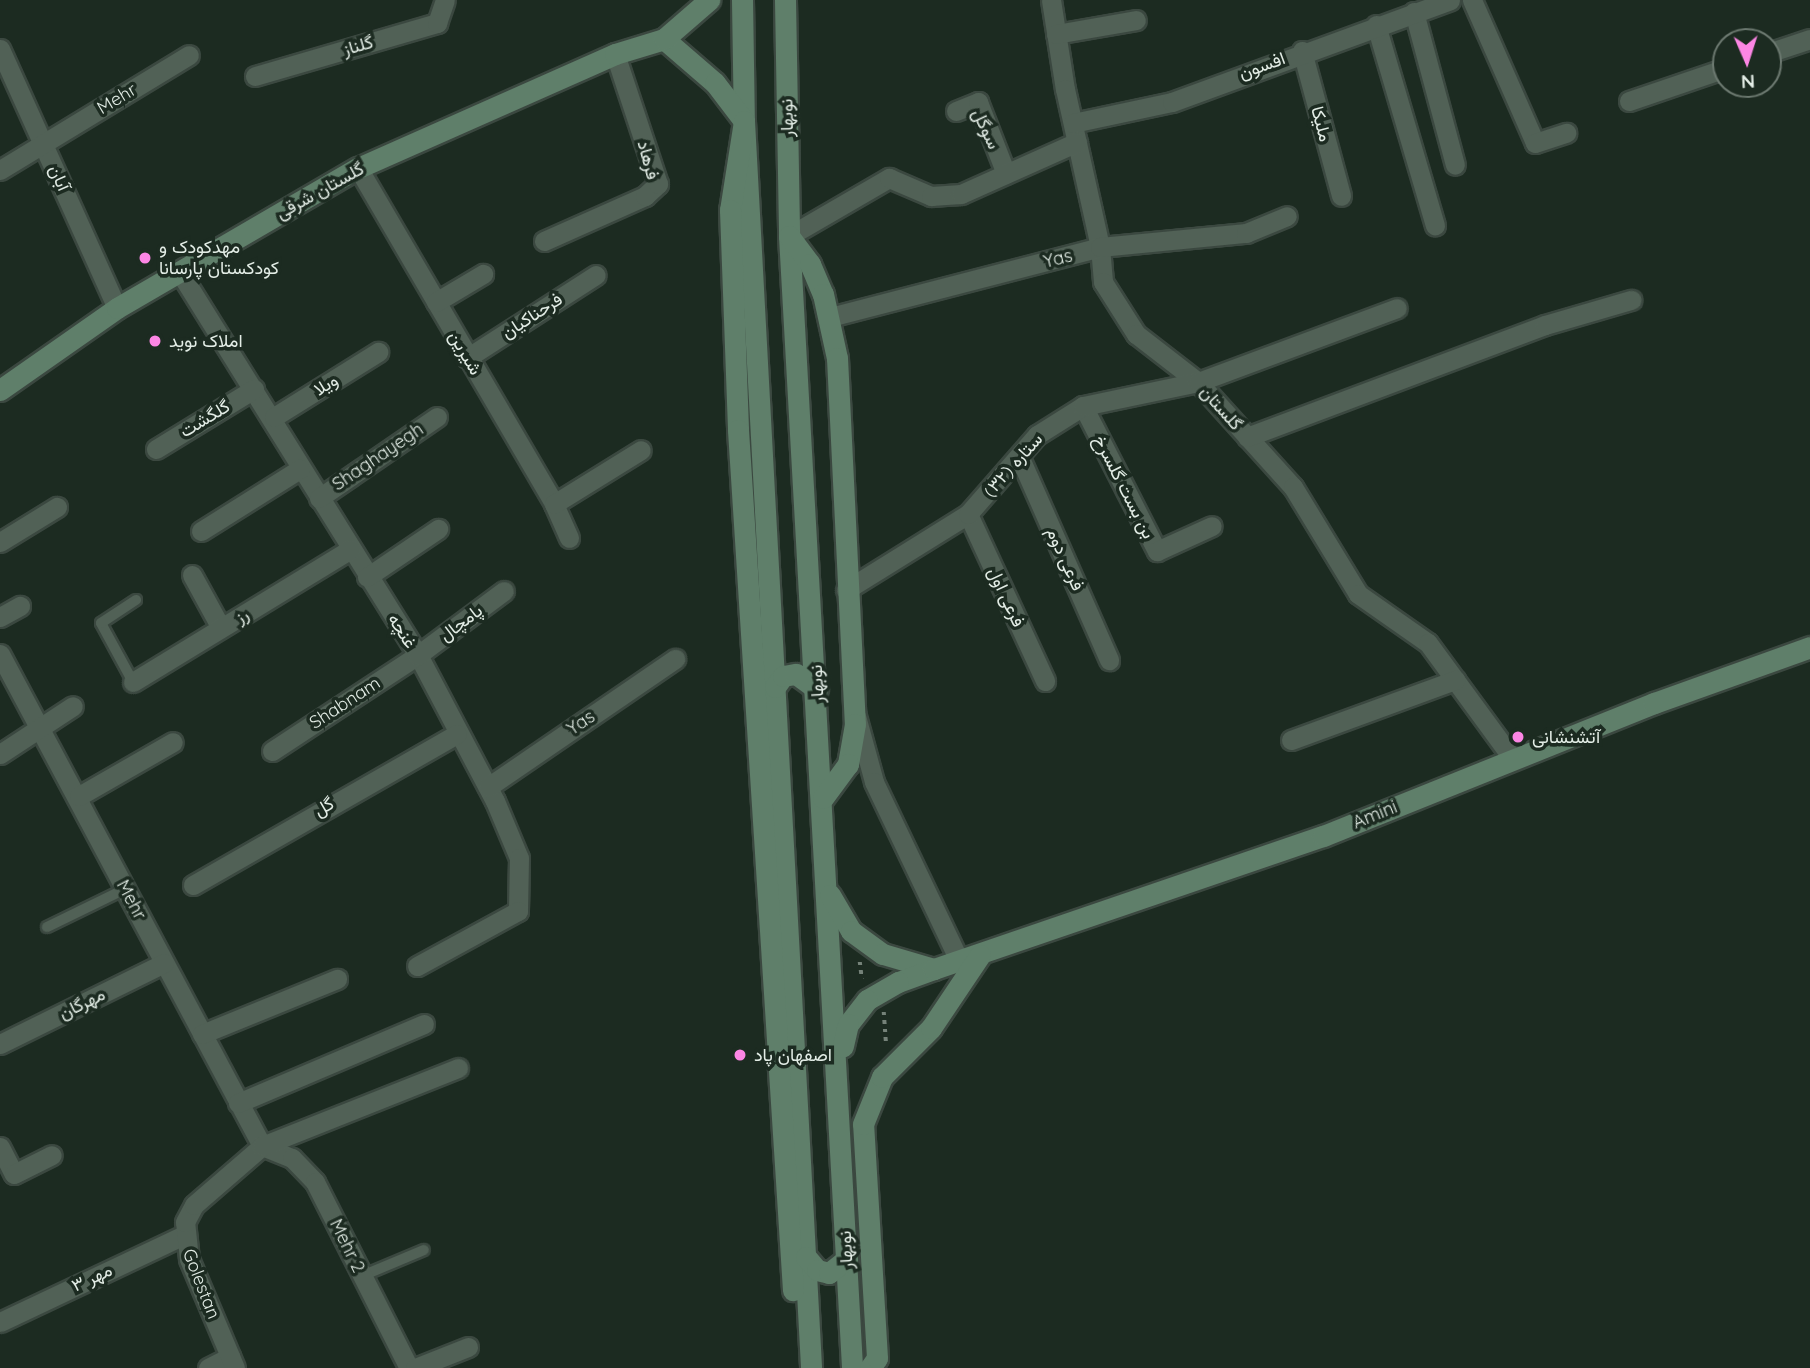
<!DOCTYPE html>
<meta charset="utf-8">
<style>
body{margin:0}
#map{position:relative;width:1810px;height:1368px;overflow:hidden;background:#1c2b21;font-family:Quicksand,Vazirmatn,sans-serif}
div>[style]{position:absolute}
.path>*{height:3.5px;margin-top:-1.75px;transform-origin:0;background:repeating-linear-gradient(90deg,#758279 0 3.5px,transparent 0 8.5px)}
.roads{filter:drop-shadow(2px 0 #3b4840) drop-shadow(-2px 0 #3b4840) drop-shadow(0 2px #3b4840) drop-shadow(0 -2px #3b4840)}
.lane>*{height:10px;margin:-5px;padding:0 5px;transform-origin:5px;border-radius:5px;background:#516156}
.street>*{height:19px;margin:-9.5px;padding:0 9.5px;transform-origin:9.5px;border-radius:9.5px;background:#516156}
.secondary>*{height:21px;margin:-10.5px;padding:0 10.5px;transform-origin:10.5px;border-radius:10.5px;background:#5f7f6a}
.dots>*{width:19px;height:19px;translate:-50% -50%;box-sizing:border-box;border:4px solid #1c2b21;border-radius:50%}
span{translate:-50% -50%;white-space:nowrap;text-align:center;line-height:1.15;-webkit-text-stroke:7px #1c2b21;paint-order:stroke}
.street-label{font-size:18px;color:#e3ede6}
.poi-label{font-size:18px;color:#e3ede6}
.left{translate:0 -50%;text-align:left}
.north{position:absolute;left:1712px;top:28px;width:70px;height:70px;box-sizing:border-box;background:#1c2b21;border:2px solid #6c7970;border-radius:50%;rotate:177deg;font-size:19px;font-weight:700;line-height:28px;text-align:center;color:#e3ede6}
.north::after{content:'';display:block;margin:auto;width:24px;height:32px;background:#fc86e4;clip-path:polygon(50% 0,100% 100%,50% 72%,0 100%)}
</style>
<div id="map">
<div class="path">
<div style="left:860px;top:962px;width:17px;rotate:83deg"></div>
<div style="left:884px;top:1012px;width:31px;rotate:86deg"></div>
</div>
<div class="roads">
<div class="lane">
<div style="left:133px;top:682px;width:67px;rotate:-118.5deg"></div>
<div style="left:101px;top:623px;width:42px;rotate:-33.3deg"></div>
<div style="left:47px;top:927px;width:87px;rotate:-26deg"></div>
<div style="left:362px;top:1276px;width:67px;rotate:-22.8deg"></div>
</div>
<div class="street">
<div style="left:1051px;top:0;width:90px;rotate:81.1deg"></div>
<div style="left:1065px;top:89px;width:162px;rotate:77.5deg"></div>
<div style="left:1100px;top:247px;width:35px;rotate:85deg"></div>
<div style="left:1103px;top:282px;width:62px;rotate:57.6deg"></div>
<div style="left:1136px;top:334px;width:78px;rotate:37.7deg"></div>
<div style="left:1198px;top:382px;width:142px;rotate:47.9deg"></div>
<div style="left:1293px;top:487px;width:125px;rotate:58.7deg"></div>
<div style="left:1358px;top:594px;width:85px;rotate:35deg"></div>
<div style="left:1428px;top:643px;width:144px;rotate:53.8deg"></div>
<div style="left:1472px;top:0;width:156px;rotate:66.2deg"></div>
<div style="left:1535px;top:143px;width:33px;rotate:-18deg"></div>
<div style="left:1414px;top:12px;width:158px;rotate:75deg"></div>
<div style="left:1376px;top:25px;width:209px;rotate:73.6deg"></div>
<div style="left:1056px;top:34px;width:81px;rotate:-9.9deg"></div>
<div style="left:0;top:49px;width:284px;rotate:65.7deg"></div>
<div style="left:1302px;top:51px;width:150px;rotate:74.9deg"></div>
<div style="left:1768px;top:53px;width:44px;rotate:-18.4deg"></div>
<div style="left:255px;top:76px;width:190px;rotate:-16.2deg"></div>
<div style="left:437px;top:23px;width:24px;rotate:-71deg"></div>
<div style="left:1629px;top:101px;width:102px;rotate:-18.8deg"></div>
<div style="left:956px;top:111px;width:24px;rotate:-22deg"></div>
<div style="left:978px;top:102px;width:77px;rotate:68.7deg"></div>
<div style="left:1073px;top:123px;width:101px;rotate:-12deg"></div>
<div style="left:1172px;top:102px;width:296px;rotate:-20.1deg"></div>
<div style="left:358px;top:168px;width:389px;rotate:59.7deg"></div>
<div style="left:554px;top:504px;width:37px;rotate:66deg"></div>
<div style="left:0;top:170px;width:221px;rotate:-31.3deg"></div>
<div style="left:789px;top:236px;width:116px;rotate:-30.1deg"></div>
<div style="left:889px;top:178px;width:46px;rotate:23.2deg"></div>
<div style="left:931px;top:196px;width:30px;rotate:-4deg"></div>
<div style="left:961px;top:194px;width:127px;rotate:-24.1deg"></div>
<div style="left:544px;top:241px;width:111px;rotate:-24deg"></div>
<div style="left:645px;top:196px;width:18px;rotate:-43deg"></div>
<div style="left:658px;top:184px;width:137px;rotate:-108.3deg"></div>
<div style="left:179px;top:271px;width:452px;rotate:58.1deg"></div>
<div style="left:418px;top:655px;width:165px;rotate:62.2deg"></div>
<div style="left:495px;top:801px;width:62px;rotate:67.2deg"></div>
<div style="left:519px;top:858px;width:53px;rotate:91.1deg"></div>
<div style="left:518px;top:911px;width:115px;rotate:151.4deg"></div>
<div style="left:436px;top:302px;width:55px;rotate:-30.8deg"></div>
<div style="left:830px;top:317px;width:279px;rotate:-14.5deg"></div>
<div style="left:1100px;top:247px;width:147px;rotate:-5.5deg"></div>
<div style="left:1246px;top:233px;width:44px;rotate:-22.5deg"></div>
<div style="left:467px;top:358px;width:153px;rotate:-32.8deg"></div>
<div style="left:1083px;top:406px;width:163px;rotate:63deg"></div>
<div style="left:1157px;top:551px;width:60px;rotate:-24.4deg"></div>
<div style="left:274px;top:417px;width:123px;rotate:-32deg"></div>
<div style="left:1247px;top:437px;width:318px;rotate:-20.6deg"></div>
<div style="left:1545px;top:325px;width:90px;rotate:-16.2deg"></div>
<div style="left:156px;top:449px;width:115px;rotate:-31.5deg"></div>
<div style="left:1020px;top:458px;width:221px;rotate:66.2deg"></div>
<div style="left:319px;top:498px;width:143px;rotate:-34.5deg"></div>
<div style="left:554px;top:504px;width:102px;rotate:-31.8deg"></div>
<div style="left:968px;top:514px;width:184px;rotate:65.2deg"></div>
<div style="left:201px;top:531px;width:117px;rotate:-32.1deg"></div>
<div style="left:0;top:542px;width:67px;rotate:-31.6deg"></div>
<div style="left:192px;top:575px;width:60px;rotate:61.3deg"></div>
<div style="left:367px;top:577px;width:86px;rotate:-34.1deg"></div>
<div style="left:846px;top:590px;width:144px;rotate:-31.9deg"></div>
<div style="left:968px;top:514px;width:105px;rotate:-48.9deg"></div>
<div style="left:1037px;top:435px;width:54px;rotate:-32.2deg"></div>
<div style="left:1083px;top:406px;width:117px;rotate:-11.8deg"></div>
<div style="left:1198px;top:382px;width:212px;rotate:-20.4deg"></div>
<div style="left:0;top:617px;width:23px;rotate:-29deg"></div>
<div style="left:0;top:654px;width:557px;rotate:61.96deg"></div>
<div style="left:133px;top:682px;width:255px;rotate:-31.4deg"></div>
<div style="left:856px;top:716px;width:68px;rotate:74.7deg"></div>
<div style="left:874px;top:782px;width:199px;rotate:64.5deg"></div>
<div style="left:1291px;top:740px;width:175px;rotate:-20.1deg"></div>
<div style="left:272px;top:751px;width:175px;rotate:-33.3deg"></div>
<div style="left:418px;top:655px;width:107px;rotate:-36.7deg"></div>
<div style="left:0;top:754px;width:87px;rotate:-33.3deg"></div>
<div style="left:488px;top:787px;width:227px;rotate:-34.4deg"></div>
<div style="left:79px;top:796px;width:108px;rotate:-29.9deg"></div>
<div style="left:193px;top:885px;width:304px;rotate:-29.8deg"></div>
<div style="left:202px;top:1034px;width:146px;rotate:-22.2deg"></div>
<div style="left:0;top:1044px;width:183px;rotate:-26.3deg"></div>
<div style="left:238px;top:1103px;width:202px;rotate:-23deg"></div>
<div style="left:262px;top:1146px;width:32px;rotate:22deg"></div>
<div style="left:292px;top:1158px;width:33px;rotate:46deg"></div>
<div style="left:315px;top:1182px;width:208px;rotate:63.2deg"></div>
<div style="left:0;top:1147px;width:30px;rotate:63deg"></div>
<div style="left:14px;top:1174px;width:42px;rotate:-26.6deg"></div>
<div style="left:0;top:1322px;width:204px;rotate:-25.3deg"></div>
<div style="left:208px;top:1368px;width:25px;rotate:-27deg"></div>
<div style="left:235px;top:1368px;width:118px;rotate:-112.9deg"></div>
<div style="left:189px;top:1259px;width:37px;rotate:-96deg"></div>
<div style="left:185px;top:1222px;width:19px;rotate:-62deg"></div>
<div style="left:194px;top:1205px;width:90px;rotate:-40.9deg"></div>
<div style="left:262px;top:1146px;width:211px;rotate:-21.7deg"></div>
<div style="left:415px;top:1368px;width:57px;rotate:-21.6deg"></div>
</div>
<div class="secondary">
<div style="left:742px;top:0;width:121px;rotate:89.1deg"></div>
<div style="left:744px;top:121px;width:1249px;rotate:86.92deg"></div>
<div style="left:785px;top:0;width:236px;rotate:89deg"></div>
<div style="left:789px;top:236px;width:1134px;rotate:86.81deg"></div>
<div style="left:664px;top:39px;width:67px;rotate:40.8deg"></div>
<div style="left:715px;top:83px;width:48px;rotate:52.7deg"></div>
<div style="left:744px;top:121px;width:90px;rotate:98.9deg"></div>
<div style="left:730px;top:210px;width:220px;rotate:87.9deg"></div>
<div style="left:738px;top:430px;width:862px;rotate:86.34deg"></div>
<div style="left:789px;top:236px;width:35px;rotate:53deg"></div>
<div style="left:810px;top:264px;width:33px;rotate:67deg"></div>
<div style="left:823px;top:294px;width:66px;rotate:77.7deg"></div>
<div style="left:837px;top:358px;width:366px;rotate:87.2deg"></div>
<div style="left:855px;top:724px;width:41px;rotate:99.9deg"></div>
<div style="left:848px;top:764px;width:42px;rotate:126.3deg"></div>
<div style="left:0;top:390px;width:143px;rotate:-35deg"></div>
<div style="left:117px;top:308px;width:279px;rotate:-30.2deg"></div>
<div style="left:358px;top:168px;width:281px;rotate:-23.9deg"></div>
<div style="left:615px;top:54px;width:51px;rotate:-17deg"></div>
<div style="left:664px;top:39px;width:60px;rotate:-40.9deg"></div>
<div style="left:775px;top:687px;width:14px;rotate:-54deg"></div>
<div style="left:783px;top:676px;width:13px;rotate:-9deg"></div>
<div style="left:796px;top:674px;width:26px;rotate:36deg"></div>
<div style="left:830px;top:895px;width:42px;rotate:59.7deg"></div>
<div style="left:851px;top:931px;width:39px;rotate:36deg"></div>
<div style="left:883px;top:954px;width:53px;rotate:16.4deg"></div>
<div style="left:934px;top:969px;width:38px;rotate:160deg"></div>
<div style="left:898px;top:982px;width:36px;rotate:150deg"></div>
<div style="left:867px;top:1000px;width:31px;rotate:128deg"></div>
<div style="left:848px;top:1024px;width:23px;rotate:103deg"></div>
<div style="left:934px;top:969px;width:411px;rotate:-18.9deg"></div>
<div style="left:1323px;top:836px;width:357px;rotate:-21.9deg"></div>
<div style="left:1654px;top:703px;width:166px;rotate:-19.7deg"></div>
<div style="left:806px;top:1257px;width:17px;rotate:50deg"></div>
<div style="left:817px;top:1270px;width:12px;rotate:14deg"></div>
<div style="left:829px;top:1273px;width:23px;rotate:-38deg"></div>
<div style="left:870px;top:1368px;width:12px;rotate:-55deg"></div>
<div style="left:877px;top:1358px;width:234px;rotate:-93.4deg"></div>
<div style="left:863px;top:1124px;width:51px;rotate:-68deg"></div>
<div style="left:882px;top:1077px;width:69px;rotate:-45deg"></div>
<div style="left:931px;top:1028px;width:88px;rotate:-56.1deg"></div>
</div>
</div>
<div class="dots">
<div style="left:145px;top:258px;background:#fc86e4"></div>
<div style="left:155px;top:341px;background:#fc86e4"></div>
<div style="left:1518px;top:737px;background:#fc86e4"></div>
<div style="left:740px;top:1055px;background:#fc86e4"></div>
</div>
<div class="street-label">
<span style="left:358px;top:46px;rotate:-16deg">گلناز</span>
<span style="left:1262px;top:66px;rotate:-20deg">افسون</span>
<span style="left:117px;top:99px;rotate:-31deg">Mehr</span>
<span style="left:787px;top:118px;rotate:-91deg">نوبهار</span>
<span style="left:1321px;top:124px;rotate:75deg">ملیکا</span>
<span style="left:986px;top:129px;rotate:65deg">سوگل</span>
<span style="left:648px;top:160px;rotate:75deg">فرهاد</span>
<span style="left:59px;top:178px;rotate:66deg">آبان</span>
<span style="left:320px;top:191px;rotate:-29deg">گلستان شرقی</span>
<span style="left:1058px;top:259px;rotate:-14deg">Yas</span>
<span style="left:532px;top:316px;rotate:-33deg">فرحناکیان</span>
<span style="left:465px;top:353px;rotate:60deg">شیرین</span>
<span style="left:326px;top:385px;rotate:-32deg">ویلا</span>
<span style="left:1221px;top:408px;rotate:48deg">گلستان</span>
<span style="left:205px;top:419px;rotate:-31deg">گلگشت</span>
<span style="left:378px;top:457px;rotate:-34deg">Shaghayegh</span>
<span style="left:1013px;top:465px;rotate:-48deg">ستاره (۳۲)</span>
<span style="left:1124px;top:487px;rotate:63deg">بن بست گلسرخ</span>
<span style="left:1065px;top:559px;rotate:66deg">فرعی دوم</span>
<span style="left:1006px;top:597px;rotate:65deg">فرعی اول</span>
<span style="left:242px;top:616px;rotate:-32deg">رز</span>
<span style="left:461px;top:623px;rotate:-37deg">پامچال</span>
<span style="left:402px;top:631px;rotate:57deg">غنچه</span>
<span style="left:817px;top:684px;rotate:-93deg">نوبهار</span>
<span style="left:345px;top:703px;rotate:-33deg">Shabnam</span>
<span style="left:581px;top:723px;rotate:-34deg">Yas</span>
<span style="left:324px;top:807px;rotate:-30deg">گل</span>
<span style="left:1375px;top:815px;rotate:-22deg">Amini</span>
<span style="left:131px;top:900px;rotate:62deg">Mehr</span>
<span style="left:82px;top:1004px;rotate:-26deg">مهرگان</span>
<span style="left:347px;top:1246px;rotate:64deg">Mehr 2</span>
<span style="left:846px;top:1250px;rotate:-93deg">نوبهار</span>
<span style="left:92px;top:1278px;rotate:-25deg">مهر ۳</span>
<span style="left:201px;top:1284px;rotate:69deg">Golestan</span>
</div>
<div class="poi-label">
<span class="left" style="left:159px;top:258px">مهدکودک و<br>کودکستان پارسانا</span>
<span class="left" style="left:169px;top:341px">املاک نوید</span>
<span class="left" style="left:1532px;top:737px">آتشنشانی</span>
<span class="left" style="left:754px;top:1055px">اصفهان پاد</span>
</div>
<div class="north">N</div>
</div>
